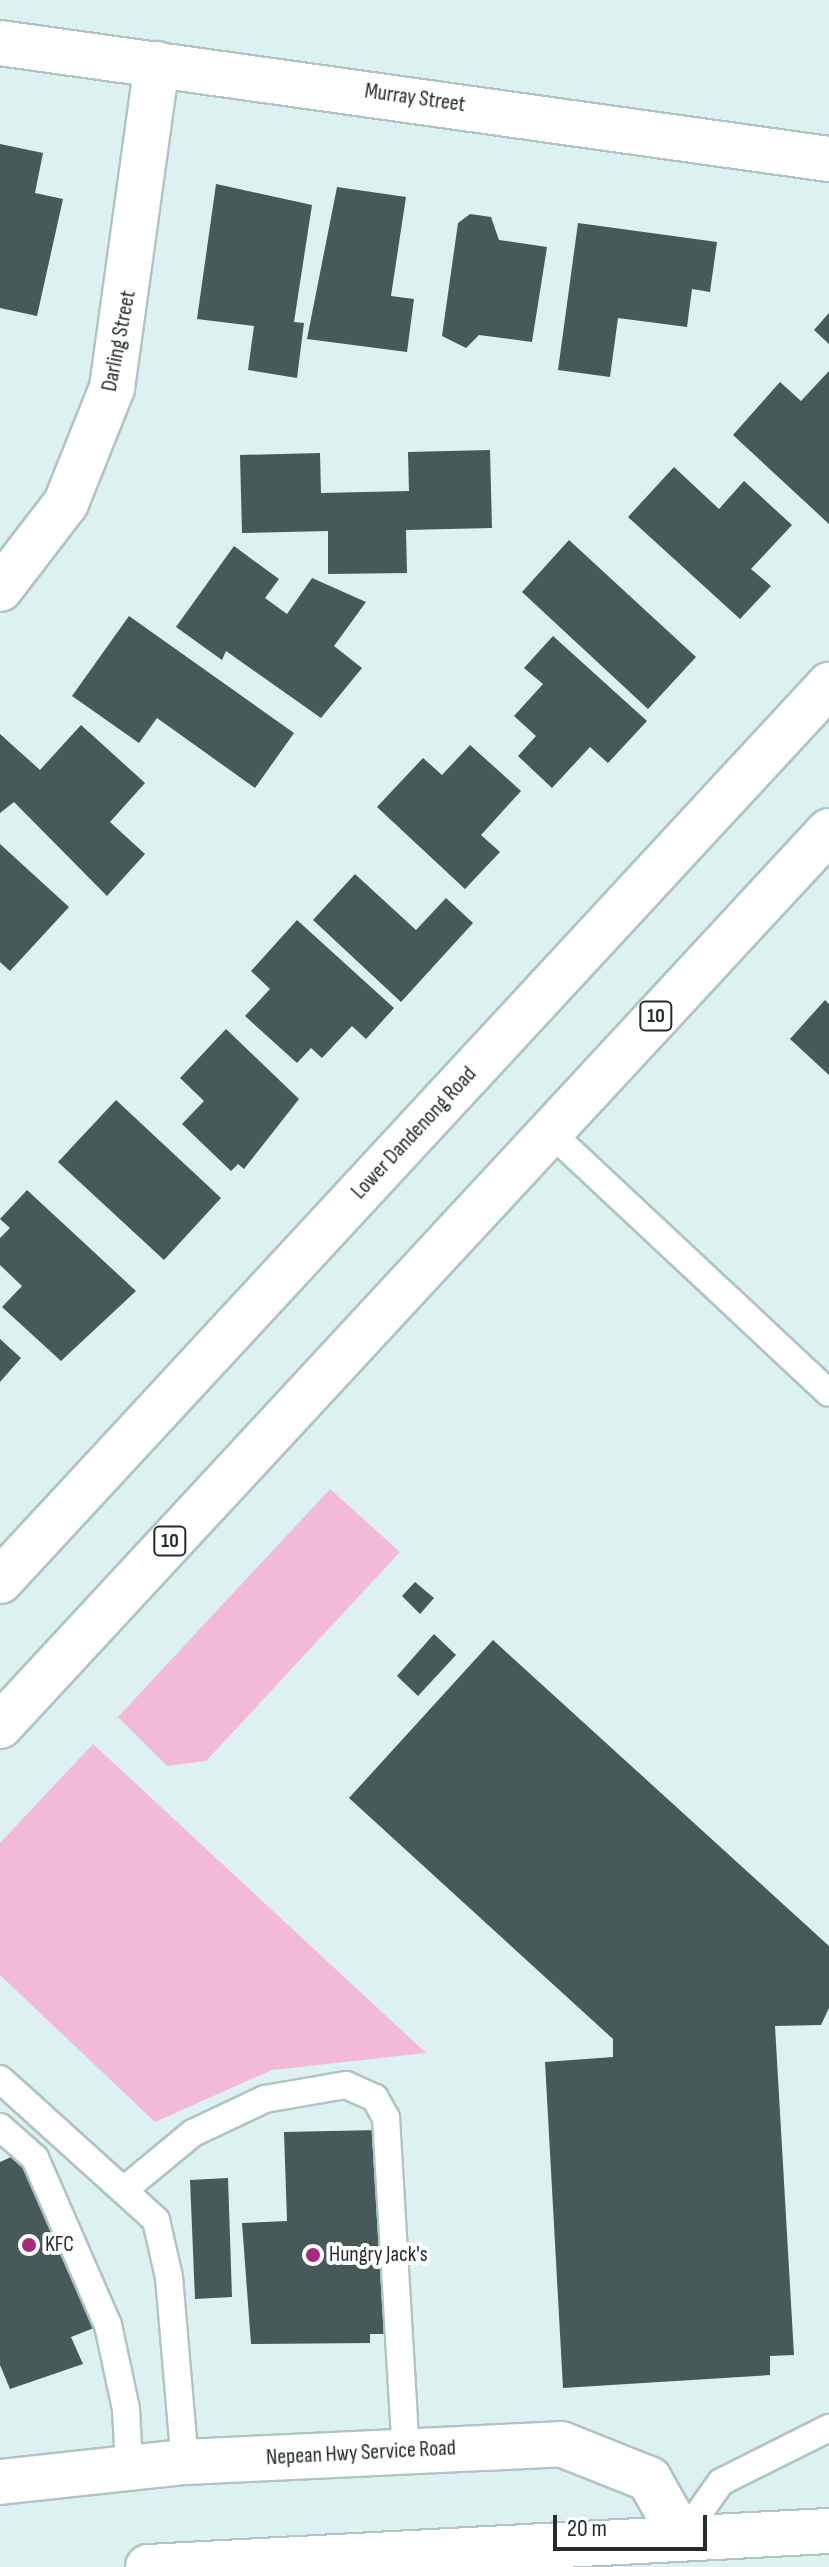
<!DOCTYPE html>
<style>
body{margin:0}
#map{position:relative;width:829px;height:2567px;overflow:hidden;background:#dcf1f0;font-family:"Sofia Sans Condensed",sans-serif}
div>[style]{position:absolute}
.green>*{inset:0;background:#f3bad7}
.building>*{inset:0;background:#475958}
.roads{filter:drop-shadow(2px 0 #afc4c3) drop-shadow(-2px 0 #afc4c3) drop-shadow(0 2px #afc4c3) drop-shadow(0 -2px #afc4c3)}
.lane>*{height:26px;margin:-13px;padding:0 13px;transform-origin:13px;border-radius:13px;background:#fff}
.street>*{height:44px;margin:-22px;padding:0 22px;transform-origin:22px;border-radius:22px;background:#fff}
.highway>*{height:44px;margin:-22px;padding:0 22px;transform-origin:22px;border-radius:22px;background:#fff}
.dots>*{width:22px;height:22px;translate:-50% -50%;box-sizing:border-box;border:4px solid #fff;border-radius:50%}
span{translate:-50% -50%;white-space:nowrap;text-align:center;line-height:1.15;-webkit-text-stroke:8px #fff;paint-order:stroke}
.shield-label span{padding:2px 6px;background:#fff;border:2px solid;border-radius:6px;-webkit-text-stroke-width:0}
.shield-label{font-size:20px;color:#242c2c;font-weight:700}
.street-label{font-size:22px;color:#242c2c}
.poi-label{font-size:22px;color:#242c2c}
.left{translate:0 -50%;text-align:left}
.scale{position:absolute;left:553px;top:2515px;width:154px;height:36px;box-sizing:border-box;border:4px solid #242c2c;border-top:0;padding-left:10px;font-size:24px;line-height:28px;white-space:nowrap;color:#242c2c;-webkit-text-stroke:6px #fff;paint-order:stroke}
</style>
<div id="map">
<div class="green">
<div style="clip-path:polygon(330px 1489px,400px 1552px,206px 1761px,167px 1766px,118px 1717px)"></div>
<div style="clip-path:polygon(93px 1744px,426px 2053px,272px 2070px,155px 2122px,0 1975px,0 1843px)"></div>
</div>
<div class="building">
<div style="clip-path:polygon(0 144px,43px 153px,35px 193px,63px 199px,37px 316px,0 308px)"></div>
<div style="clip-path:polygon(216px 184px,312px 205px,294px 322px,304px 323px,297px 378px,248px 370px,254px 326px,197px 319px)"></div>
<div style="clip-path:polygon(337px 187px,406px 197px,391px 296px,414px 299px,407px 352px,307px 339px)"></div>
<div style="clip-path:polygon(470px 214px,491px 217px,499px 240px,547px 247px,532px 342px,479px 335px,466px 348px,442px 336px,458px 223px)"></div>
<div style="clip-path:polygon(578px 223px,717px 242px,710px 292px,692px 289px,687px 327px,618px 318px,610px 377px,558px 370px)"></div>
<div style="clip-path:polygon(829px 313px,829px 344px,814px 330px)"></div>
<div style="clip-path:polygon(829px 371px,829px 524px,733px 435px,780px 382px,801px 401px)"></div>
<div style="clip-path:polygon(490px 450px,492px 528px,406px 530px,407px 573px,328px 574px,328px 531px,242px 533px,240px 455px,320px 453px,321px 493px,409px 491px,408px 452px)"></div>
<div style="clip-path:polygon(674px 467px,719px 509px,744px 481px,792px 525px,751px 569px,771px 586px,740px 619px,628px 517px)"></div>
<div style="clip-path:polygon(569px 540px,696px 657px,648px 709px,522px 592px)"></div>
<div style="clip-path:polygon(234px 546px,279px 579px,265px 598px,287px 614px,312px 578px,366px 602px,334px 646px,362px 668px,321px 718px,226px 651px,222px 660px,176px 627px)"></div>
<div style="clip-path:polygon(129px 616px,294px 733px,255px 788px,157px 718px,139px 743px,72px 696px)"></div>
<div style="clip-path:polygon(553px 636px,647px 721px,608px 763px,590px 747px,552px 788px,518px 756px,536px 736px,514px 716px,543px 684px,524px 668px)"></div>
<div style="clip-path:polygon(81px 725px,145px 783px,110px 822px,145px 854px,107px 896px,14px 802px,0 813px,0 734px,40px 770px)"></div>
<div style="clip-path:polygon(470px 745px,521px 791px,481px 835px,500px 852px,465px 889px,377px 807px,423px 758px,442px 775px)"></div>
<div style="clip-path:polygon(0 844px,69px 907px,10px 971px,0 962px)"></div>
<div style="clip-path:polygon(355px 874px,416px 930px,446px 898px,473px 923px,401px 1002px,313px 920px)"></div>
<div style="clip-path:polygon(297px 920px,394px 1008px,366px 1039px,352px 1026px,322px 1058px,311px 1048px,297px 1063px,245px 1016px,270px 989px,251px 971px)"></div>
<div style="clip-path:polygon(825px 1000px,829px 1004px,829px 1075px,790px 1039px)"></div>
<div style="clip-path:polygon(226px 1029px,299px 1099px,244px 1169px,238px 1164px,231px 1171px,182px 1124px,204px 1101px,180px 1078px)"></div>
<div style="clip-path:polygon(116px 1100px,221px 1198px,164px 1260px,58px 1162px)"></div>
<div style="clip-path:polygon(27px 1190px,136px 1291px,61px 1361px,2px 1307px,22px 1286px,0 1265px,0 1238px,10px 1228px,0 1219px)"></div>
<div style="clip-path:polygon(0 1339px,21px 1358px,0 1382px)"></div>
<div style="clip-path:polygon(415px 1582px,434px 1598px,420px 1614px,402px 1596px)"></div>
<div style="clip-path:polygon(434px 1634px,456px 1655px,418px 1696px,397px 1676px)"></div>
<div style="clip-path:polygon(493px 1640px,829px 1946px,829px 2008px,821px 2025px,775px 2026px,794px 2355px,770px 2356px,770px 2375px,563px 2388px,545px 2062px,613px 2057px,613px 2039px,349px 1798px)"></div>
<div style="clip-path:polygon(379px 2130px,385px 2334px,370px 2334px,370px 2343px,251px 2344px,242px 2223px,287px 2221px,284px 2132px)"></div>
<div style="clip-path:polygon(20px 2153px,94px 2328px,71px 2337px,83px 2364px,10px 2389px,0 2365px,0 2162px)"></div>
<div style="clip-path:polygon(228px 2178px,232px 2297px,195px 2299px,190px 2180px)"></div>
</div>
<div class="roads">
<div class="lane">
<div style="left:549px;top:1131px;width:383px;rotate:43.1deg"></div>
<div style="left:0;top:2079px;width:210px;rotate:42.1deg"></div>
<div style="left:156px;top:2220px;width:58px;rotate:77.2deg"></div>
<div style="left:169px;top:2277px;width:186px;rotate:85.1deg"></div>
<div style="left:0;top:2127px;width:47px;rotate:41.5deg"></div>
<div style="left:35px;top:2158px;width:182px;rotate:66.4deg"></div>
<div style="left:108px;top:2325px;width:86px;rotate:77.9deg"></div>
<div style="left:126px;top:2409px;width:57px;rotate:87deg"></div>
<div style="left:125px;top:2189px;width:88px;rotate:-39.5deg"></div>
<div style="left:193px;top:2133px;width:80px;rotate:-25.3deg"></div>
<div style="left:265px;top:2099px;width:82px;rotate:-9.8deg"></div>
<div style="left:346px;top:2085px;width:32px;rotate:24deg"></div>
<div style="left:375px;top:2098px;width:23px;rotate:61deg"></div>
<div style="left:386px;top:2118px;width:333px;rotate:86.6deg"></div>
<div style="left:682px;top:2537px;width:67px;rotate:-54.7deg"></div>
<div style="left:721px;top:2482px;width:121px;rotate:-26.6deg"></div>
</div>
<div class="street">
<div style="left:0;top:43px;width:837px;rotate:7.97deg"></div>
<div style="left:0;top:589px;width:108px;rotate:-52.5deg"></div>
<div style="left:66px;top:503px;width:124px;rotate:-68.2deg"></div>
<div style="left:112px;top:388px;width:327px;rotate:-82.1deg"></div>
<div style="left:0;top:1581px;width:1221px;rotate:-47.22deg"></div>
<div style="left:0;top:2482px;width:186px;rotate:-6.2deg"></div>
<div style="left:185px;top:2462px;width:376px;rotate:-2.7deg"></div>
<div style="left:561px;top:2444px;width:95px;rotate:21.7deg"></div>
<div style="left:649px;top:2479px;width:67px;rotate:60.4deg"></div>
</div>
<div class="highway">
<div style="left:0;top:1726px;width:1220px;rotate:-47.19deg"></div>
<div style="left:148px;top:2567px;width:682px;rotate:-3.03deg"></div>
</div>
</div>
<div class="dots">
<div style="left:29px;top:2245px;background:#a82979"></div>
<div style="left:313px;top:2255px;background:#a82979"></div>
</div>
<div class="shield-label">
<span style="left:656px;top:1016px">10</span>
<span style="left:170px;top:1541px">10</span>
</div>
<div class="street-label">
<span style="left:415px;top:98px;rotate:8deg">Murray Street</span>
<span style="left:119px;top:341px;rotate:-79deg">Darling Street</span>
<span style="left:414px;top:1133px;rotate:-47deg">Lower Dandenong Road</span>
<span style="left:361px;top:2453px;rotate:-3deg">Nepean Hwy Service Road</span>
</div>
<div class="poi-label">
<span class="left" style="left:45px;top:2245px">KFC</span>
<span class="left" style="left:329px;top:2255px">Hungry Jack's</span>
</div>
<div class="scale">20 m</div>
</div>
